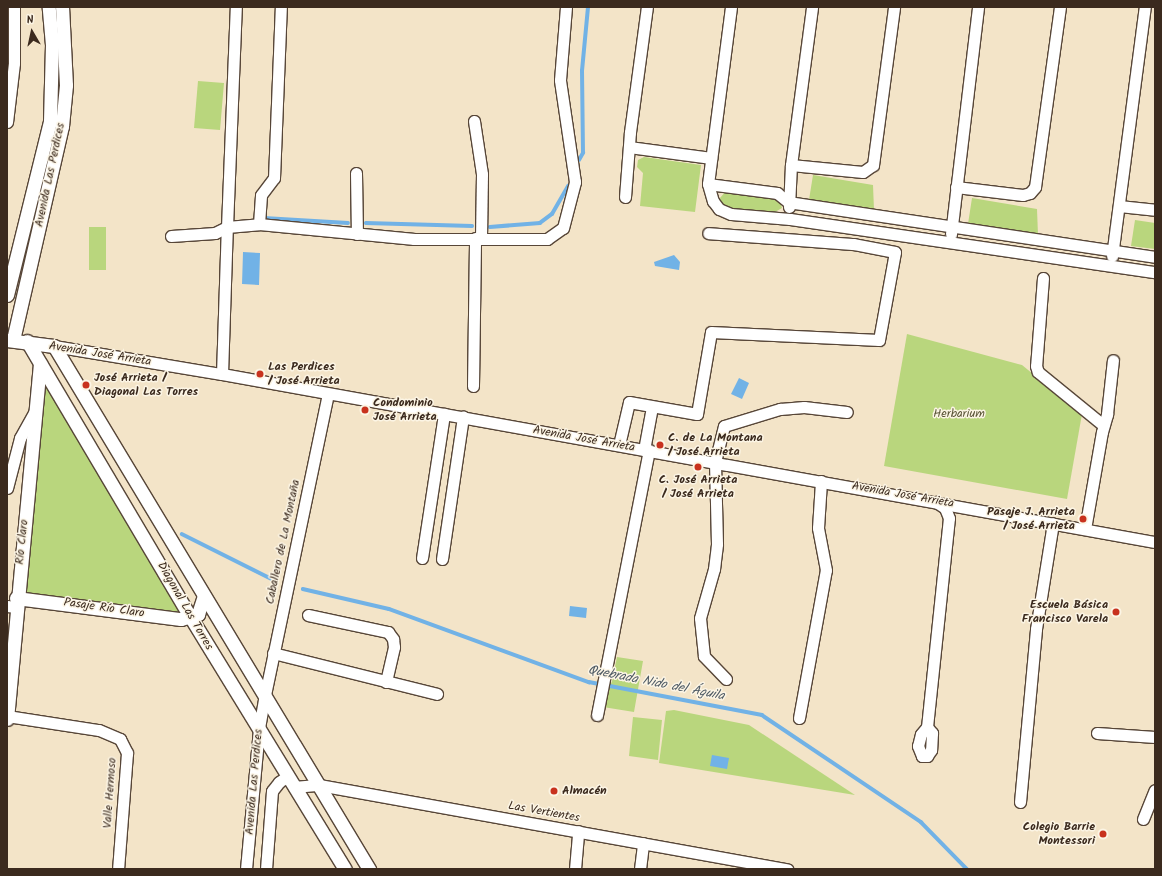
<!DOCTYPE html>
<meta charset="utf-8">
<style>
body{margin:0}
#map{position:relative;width:1162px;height:876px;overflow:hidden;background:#f3e4c8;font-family:Kalam,sans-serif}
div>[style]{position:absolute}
.green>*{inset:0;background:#b9d67d}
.water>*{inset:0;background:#71b2e6}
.stream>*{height:3.5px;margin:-1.75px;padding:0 1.75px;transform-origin:1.75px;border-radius:1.75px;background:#71b2e6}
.roads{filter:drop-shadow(1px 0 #574638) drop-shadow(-1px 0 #574638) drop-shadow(0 1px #574638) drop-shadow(0 -1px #574638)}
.minor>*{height:11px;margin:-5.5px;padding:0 5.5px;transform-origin:5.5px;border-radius:5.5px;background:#fff}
.major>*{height:13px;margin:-6.5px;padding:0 6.5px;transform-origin:6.5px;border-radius:6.5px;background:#fff}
.dots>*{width:11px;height:11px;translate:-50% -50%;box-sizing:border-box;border:2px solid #fcf5e5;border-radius:50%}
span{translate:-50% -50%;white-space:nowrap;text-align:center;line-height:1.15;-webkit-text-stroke:3px #fcf5e5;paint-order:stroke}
.street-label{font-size:12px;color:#3b2a1e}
.poi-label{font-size:12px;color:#3b2a1e;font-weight:700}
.left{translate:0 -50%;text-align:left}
.right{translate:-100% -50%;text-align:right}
.park-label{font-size:12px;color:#5a5536}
.water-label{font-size:13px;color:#4e5a64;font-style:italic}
.frame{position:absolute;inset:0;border:8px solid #3b2a1e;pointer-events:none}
.north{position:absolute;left:12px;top:12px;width:40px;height:40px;-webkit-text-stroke:3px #fcf5e5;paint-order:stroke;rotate:351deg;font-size:11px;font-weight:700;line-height:16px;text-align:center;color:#3b2a1e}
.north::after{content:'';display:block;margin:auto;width:14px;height:18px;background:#3b2a1e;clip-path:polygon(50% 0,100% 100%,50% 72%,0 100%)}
</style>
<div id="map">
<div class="green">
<div style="clip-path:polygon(198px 81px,224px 83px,220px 130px,194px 128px)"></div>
<div style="clip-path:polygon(644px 157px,701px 165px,695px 212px,640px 206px,643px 173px,637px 167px,638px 160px)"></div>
<div style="clip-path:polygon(813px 175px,873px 185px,874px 210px,809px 200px)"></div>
<div style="clip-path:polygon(726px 191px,773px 196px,779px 199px,782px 208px,775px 212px,731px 211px,722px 207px,720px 198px)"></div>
<div style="clip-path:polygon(972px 198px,1037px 209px,1038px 235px,968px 224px)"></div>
<div style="clip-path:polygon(1135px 220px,1155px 223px,1155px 249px,1131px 246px)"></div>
<div style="clip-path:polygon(89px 227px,106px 227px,106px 270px,89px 270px)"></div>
<div style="clip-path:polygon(907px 334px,1022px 365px,1082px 414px,1067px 499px,884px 466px)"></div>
<div style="clip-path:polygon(44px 380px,185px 617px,24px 594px)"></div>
<div style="clip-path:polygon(617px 657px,643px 661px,634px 712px,603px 707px,612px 681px)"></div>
<div style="clip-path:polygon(674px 710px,749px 725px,855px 795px,659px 763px,666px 711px)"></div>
<div style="clip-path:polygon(633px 717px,662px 720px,658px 760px,629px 756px)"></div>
</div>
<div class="water">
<div style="clip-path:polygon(243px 252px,260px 253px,259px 285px,242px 284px)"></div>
<div style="clip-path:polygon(674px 255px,680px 262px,679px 270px,655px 266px,654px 262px)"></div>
<div style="clip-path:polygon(739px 378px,749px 383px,742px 399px,731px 394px)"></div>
<div style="clip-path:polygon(570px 606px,587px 608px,586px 618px,569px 616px)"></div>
<div style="clip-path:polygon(712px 755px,729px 758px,727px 769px,710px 766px)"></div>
</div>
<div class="stream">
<div style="left:579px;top:160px;width:8px;rotate:-60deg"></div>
<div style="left:583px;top:153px;width:82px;rotate:-90.7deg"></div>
<div style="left:582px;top:71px;width:64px;rotate:-84.6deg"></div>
<div style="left:264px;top:218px;width:84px;rotate:3.4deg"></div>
<div style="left:366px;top:223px;width:106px;rotate:1.6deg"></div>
<div style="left:490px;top:227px;width:50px;rotate:-4.6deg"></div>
<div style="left:540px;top:223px;width:15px;rotate:-37deg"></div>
<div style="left:552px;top:214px;width:32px;rotate:-60deg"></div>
<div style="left:182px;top:534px;width:105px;rotate:26.6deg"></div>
<div style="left:303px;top:589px;width:88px;rotate:13.1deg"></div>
<div style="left:389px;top:609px;width:213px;rotate:20.1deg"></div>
<div style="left:589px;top:682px;width:176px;rotate:10.8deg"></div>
<div style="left:762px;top:715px;width:192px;rotate:33.9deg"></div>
<div style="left:921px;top:822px;width:66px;rotate:45.6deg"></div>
</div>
<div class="roads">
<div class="minor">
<div style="left:731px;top:7px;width:178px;rotate:97.4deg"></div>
<div style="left:708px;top:184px;width:18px;rotate:74deg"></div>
<div style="left:713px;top:201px;width:10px;rotate:53deg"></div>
<div style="left:719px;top:209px;width:13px;rotate:23deg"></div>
<div style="left:731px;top:214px;width:59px;rotate:4.8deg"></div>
<div style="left:790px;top:219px;width:369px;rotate:8.3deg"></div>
<div style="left:474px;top:121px;width:54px;rotate:81.4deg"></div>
<div style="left:482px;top:174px;width:63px;rotate:90.9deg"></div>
<div style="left:7px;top:122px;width:59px;rotate:-83.2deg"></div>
<div style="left:14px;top:63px;width:56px;rotate:-90deg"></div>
<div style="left:629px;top:147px;width:83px;rotate:7.6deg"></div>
<div style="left:791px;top:165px;width:72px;rotate:5.6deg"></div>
<div style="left:863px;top:172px;width:12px;rotate:-35deg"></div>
<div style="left:873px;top:165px;width:159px;rotate:-82.4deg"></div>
<div style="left:356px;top:173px;width:61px;rotate:89.1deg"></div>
<div style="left:708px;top:184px;width:70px;rotate:7.4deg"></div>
<div style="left:777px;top:193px;width:14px;rotate:39deg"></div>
<div style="left:788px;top:202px;width:371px;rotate:8.5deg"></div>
<div style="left:956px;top:187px;width:67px;rotate:6.8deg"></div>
<div style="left:1023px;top:195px;width:7px;rotate:-16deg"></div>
<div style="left:1030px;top:193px;width:8px;rotate:-50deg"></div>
<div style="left:1035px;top:187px;width:182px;rotate:-82.1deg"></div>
<div style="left:625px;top:197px;width:65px;rotate:-85.6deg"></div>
<div style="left:630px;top:132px;width:126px;rotate:-82.3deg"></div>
<div style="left:1119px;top:206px;width:36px;rotate:6deg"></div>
<div style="left:789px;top:207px;width:42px;rotate:-87.3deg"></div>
<div style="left:791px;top:165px;width:159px;rotate:-82.4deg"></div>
<div style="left:259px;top:224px;width:29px;rotate:-86deg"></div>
<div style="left:261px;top:195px;width:21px;rotate:-53deg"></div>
<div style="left:274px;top:178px;width:171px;rotate:-87.7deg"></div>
<div style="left:951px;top:234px;width:229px;rotate:-83.2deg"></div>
<div style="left:171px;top:236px;width:44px;rotate:-3.9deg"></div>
<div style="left:215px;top:233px;width:13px;rotate:-27deg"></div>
<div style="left:227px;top:227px;width:220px;rotate:-87.7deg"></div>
<div style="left:1112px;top:256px;width:251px;rotate:-82.5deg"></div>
<div style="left:1043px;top:278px;width:88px;rotate:94.5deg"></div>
<div style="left:1036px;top:366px;width:6px;rotate:72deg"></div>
<div style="left:1038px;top:372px;width:84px;rotate:39.2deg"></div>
<div style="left:54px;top:346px;width:170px;rotate:9.5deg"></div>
<div style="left:222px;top:374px;width:948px;rotate:10.21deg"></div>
<div style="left:222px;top:374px;width:147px;rotate:-88.1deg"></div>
<div style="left:227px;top:227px;width:32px;rotate:-5deg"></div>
<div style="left:259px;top:224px;width:156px;rotate:5.5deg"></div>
<div style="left:414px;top:239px;width:133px"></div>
<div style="left:547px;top:239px;width:19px;rotate:-35deg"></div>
<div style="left:563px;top:228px;width:48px;rotate:-75.4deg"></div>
<div style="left:575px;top:182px;width:103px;rotate:-98.4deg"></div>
<div style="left:560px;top:80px;width:73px;rotate:-85.3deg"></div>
<div style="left:473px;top:386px;width:148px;rotate:-89.2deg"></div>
<div style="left:619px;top:445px;width:44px;rotate:-76.9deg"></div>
<div style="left:629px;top:402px;width:69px;rotate:10deg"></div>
<div style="left:697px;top:414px;width:83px;rotate:-80.3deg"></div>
<div style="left:711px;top:332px;width:168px;rotate:2.7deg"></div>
<div style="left:879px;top:340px;width:89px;rotate:-79.7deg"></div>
<div style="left:895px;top:252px;width:43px;rotate:-169.2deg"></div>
<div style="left:853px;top:244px;width:145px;rotate:-175.7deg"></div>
<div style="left:644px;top:450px;width:44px;rotate:-79.5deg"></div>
<div style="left:7px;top:488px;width:52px;rotate:-75.4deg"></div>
<div style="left:20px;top:438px;width:31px;rotate:-61deg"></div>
<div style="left:1085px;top:529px;width:98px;rotate:-80.1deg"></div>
<div style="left:1102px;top:432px;width:19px;rotate:-74deg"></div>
<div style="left:1107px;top:414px;width:54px;rotate:-83.7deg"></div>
<div style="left:422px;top:558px;width:146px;rotate:-81.3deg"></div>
<div style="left:442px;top:559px;width:144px;rotate:-81.6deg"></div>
<div style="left:7px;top:606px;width:9px;rotate:6deg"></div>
<div style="left:308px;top:615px;width:82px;rotate:12deg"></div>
<div style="left:388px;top:632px;width:9px;rotate:54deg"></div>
<div style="left:393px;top:639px;width:8px;rotate:83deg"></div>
<div style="left:394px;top:647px;width:36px;rotate:103deg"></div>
<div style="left:273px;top:653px;width:169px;rotate:14deg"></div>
<div style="left:726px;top:679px;width:32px;rotate:-134deg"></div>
<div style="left:704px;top:656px;width:38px;rotate:-96deg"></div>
<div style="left:700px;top:618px;width:51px;rotate:-74.1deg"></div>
<div style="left:714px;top:569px;width:25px;rotate:-83deg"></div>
<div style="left:717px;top:544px;width:82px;rotate:-91.4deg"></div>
<div style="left:715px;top:462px;width:37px;rotate:-76deg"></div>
<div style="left:724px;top:426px;width:59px;rotate:-16.9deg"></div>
<div style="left:780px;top:409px;width:24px;rotate:-5deg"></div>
<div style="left:804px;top:407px;width:43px;rotate:6.6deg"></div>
<div style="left:597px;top:715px;width:270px;rotate:-78.9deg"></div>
<div style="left:7px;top:716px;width:93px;rotate:8.7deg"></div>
<div style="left:99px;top:730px;width:23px;rotate:23deg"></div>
<div style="left:120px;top:739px;width:16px;rotate:63deg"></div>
<div style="left:127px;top:753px;width:116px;rotate:94.4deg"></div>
<div style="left:799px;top:718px;width:150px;rotate:-79.7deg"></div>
<div style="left:826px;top:570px;width:43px;rotate:-100.8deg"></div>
<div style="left:818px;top:528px;width:47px;rotate:-86.3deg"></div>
<div style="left:927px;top:727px;width:8px;rotate:50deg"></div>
<div style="left:932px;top:733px;width:17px;rotate:93deg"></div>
<div style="left:931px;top:750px;width:7px;rotate:124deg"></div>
<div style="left:927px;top:756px;width:5px;rotate:180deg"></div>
<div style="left:922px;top:756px;width:11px;rotate:-112deg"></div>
<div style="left:918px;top:746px;width:12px;rotate:-76deg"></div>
<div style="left:921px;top:734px;width:9px;rotate:-49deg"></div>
<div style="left:927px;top:727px;width:210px;rotate:-84deg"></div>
<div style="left:949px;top:518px;width:11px;rotate:-112deg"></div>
<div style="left:945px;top:508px;width:11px;rotate:-146deg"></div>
<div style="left:1097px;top:733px;width:58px;rotate:3.9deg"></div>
<div style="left:294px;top:787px;width:25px;rotate:-5deg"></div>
<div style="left:319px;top:785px;width:476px;rotate:10.2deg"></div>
<div style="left:1020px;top:802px;width:174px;rotate:-84.7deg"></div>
<div style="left:1036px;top:629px;width:107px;rotate:-80.9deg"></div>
<div style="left:1143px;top:819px;width:31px;rotate:-68deg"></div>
<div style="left:246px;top:869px;width:142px;rotate:-84.7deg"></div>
<div style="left:259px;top:728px;width:34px;rotate:-80deg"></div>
<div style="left:265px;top:695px;width:308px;rotate:-78.2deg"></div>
<div style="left:266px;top:869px;width:78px;rotate:-85.6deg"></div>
<div style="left:272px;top:791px;width:11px;rotate:-52deg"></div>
<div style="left:279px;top:782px;width:11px;rotate:-34deg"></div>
<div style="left:575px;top:869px;width:38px;rotate:-85deg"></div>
<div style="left:640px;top:869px;width:26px;rotate:-83deg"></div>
</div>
<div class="major">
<div style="left:7px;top:295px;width:179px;rotate:-76.1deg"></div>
<div style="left:50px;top:121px;width:76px;rotate:-88.5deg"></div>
<div style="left:52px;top:45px;width:38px;rotate:-95deg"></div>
<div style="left:7px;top:340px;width:47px;rotate:7.3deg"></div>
<div style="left:54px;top:346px;width:611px;rotate:58.94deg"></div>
<div style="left:13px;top:340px;width:220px;rotate:-77.1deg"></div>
<div style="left:62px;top:126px;width:41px;rotate:-84.4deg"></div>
<div style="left:66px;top:85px;width:78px;rotate:-92.9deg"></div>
<div style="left:27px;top:341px;width:322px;rotate:59.4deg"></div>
<div style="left:191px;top:618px;width:294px;rotate:58.5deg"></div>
<div style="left:16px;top:598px;width:166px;rotate:7.3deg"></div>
<div style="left:181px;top:619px;width:18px;rotate:-16deg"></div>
<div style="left:198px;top:614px;width:19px;rotate:-72deg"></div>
<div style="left:7px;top:719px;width:357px;rotate:-84.7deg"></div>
</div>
</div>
<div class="dots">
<div style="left:260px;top:374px;background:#c8321e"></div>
<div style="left:86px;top:385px;background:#c8321e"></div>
<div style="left:365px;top:410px;background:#c8321e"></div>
<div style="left:660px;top:445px;background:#c8321e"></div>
<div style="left:698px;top:467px;background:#c8321e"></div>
<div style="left:1083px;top:519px;background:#c8321e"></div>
<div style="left:1116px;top:612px;background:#c8321e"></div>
<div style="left:554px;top:791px;background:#c8321e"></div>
<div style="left:1103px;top:834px;background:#c8321e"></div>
</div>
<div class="street-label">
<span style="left:50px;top:175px;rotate:-78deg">Avenida Las Perdices</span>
<span style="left:100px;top:354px;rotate:9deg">Avenida José Arrieta</span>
<span style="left:584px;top:439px;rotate:10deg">Avenida José Arrieta</span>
<span style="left:903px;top:495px;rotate:10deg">Avenida José Arrieta</span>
<span style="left:22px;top:542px;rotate:-84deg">Río Claro</span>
<span style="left:283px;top:542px;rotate:-78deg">Caballero de La Montaña</span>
<span style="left:185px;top:606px;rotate:60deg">Diagonal Las Torres</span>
<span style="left:104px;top:608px;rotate:8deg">Pasaje Río Claro</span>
<span style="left:254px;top:782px;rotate:-85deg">Avenida Las Perdices</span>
<span style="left:110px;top:793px;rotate:-86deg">Valle Hermoso</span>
<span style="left:544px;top:812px;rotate:10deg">Las Vertientes</span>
</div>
<div class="poi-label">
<span class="left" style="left:268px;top:374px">Las Perdices<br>/ José Arrieta</span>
<span class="left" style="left:94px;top:385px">José Arrieta /<br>Diagonal Las Torres</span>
<span class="left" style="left:373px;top:410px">Condominio<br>José Arrieta</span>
<span class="left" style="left:668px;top:445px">C. de La Montana<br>/ José Arrieta</span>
<span style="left:698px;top:487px">C. José Arrieta<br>/ José Arrieta</span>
<span class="right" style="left:1075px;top:519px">Pasaje J. Arrieta<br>/ José Arrieta</span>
<span class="right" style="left:1108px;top:612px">Escuela Básica<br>Francisco Varela</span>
<span class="left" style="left:562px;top:791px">Almacén</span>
<span class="right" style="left:1095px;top:834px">Colegio Barrie<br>Montessori</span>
</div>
<div class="park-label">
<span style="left:959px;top:414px">Herbarium</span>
</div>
<div class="water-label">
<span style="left:656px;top:684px;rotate:11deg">Quebrada Nido del Águila</span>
</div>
<div class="frame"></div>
<div class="north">N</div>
</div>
